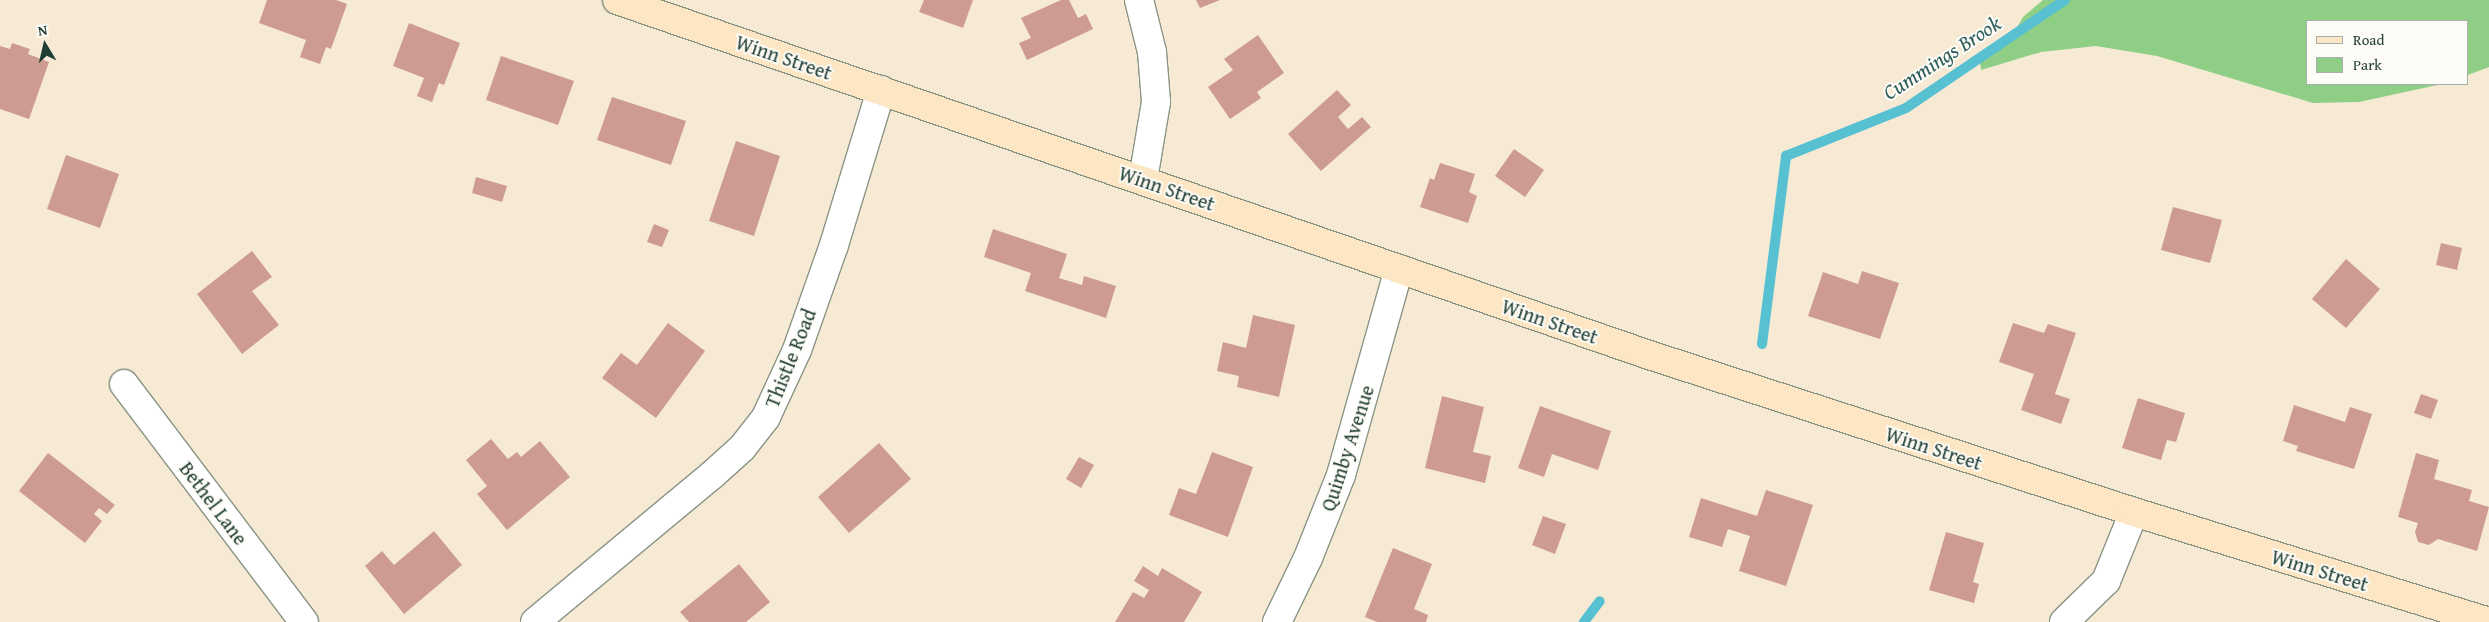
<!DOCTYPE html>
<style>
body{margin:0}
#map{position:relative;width:2489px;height:622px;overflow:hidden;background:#f6ead5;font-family:"Gentium Book Plus",serif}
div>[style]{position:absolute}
.green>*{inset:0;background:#8fce85}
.stream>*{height:10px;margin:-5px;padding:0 5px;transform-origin:5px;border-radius:5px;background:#57c1d2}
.building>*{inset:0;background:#ce9b93}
.roads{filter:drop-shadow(1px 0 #8a9484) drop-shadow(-1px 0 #8a9484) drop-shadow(0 1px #8a9484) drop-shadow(0 -1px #8a9484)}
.minor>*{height:28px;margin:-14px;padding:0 14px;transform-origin:14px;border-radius:14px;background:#fff}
.secondary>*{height:28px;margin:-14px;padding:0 14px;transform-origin:14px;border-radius:14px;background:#fce6c4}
span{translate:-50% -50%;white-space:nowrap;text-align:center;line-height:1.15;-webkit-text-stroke:4px #fdfcf7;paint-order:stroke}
.street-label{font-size:20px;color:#1f3d34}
.water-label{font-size:21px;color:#2d5e5c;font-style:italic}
.legend{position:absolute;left:2306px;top:20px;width:162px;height:65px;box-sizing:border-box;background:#fdfcf7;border:1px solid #a4b0a9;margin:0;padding:6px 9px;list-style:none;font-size:15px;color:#1f3d34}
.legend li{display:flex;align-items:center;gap:10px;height:25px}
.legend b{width:25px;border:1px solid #a4b0a9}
.north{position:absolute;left:20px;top:20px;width:50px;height:50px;-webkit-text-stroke:4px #fdfcf7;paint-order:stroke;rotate:351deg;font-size:14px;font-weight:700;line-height:20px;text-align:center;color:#1f3d34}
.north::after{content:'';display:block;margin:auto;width:18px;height:22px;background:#1f3d34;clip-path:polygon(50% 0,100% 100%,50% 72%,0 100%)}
</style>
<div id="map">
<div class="green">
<div style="clip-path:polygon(2043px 0,2489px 0,2489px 67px,2468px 75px,2468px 21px,2308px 21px,2308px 84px,2442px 84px,2359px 102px,2313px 103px,2157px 56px,2096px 46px,2041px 52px,1981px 70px,1979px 52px,2011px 38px,2023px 17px)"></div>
</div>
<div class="stream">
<div style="left:1762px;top:344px;width:190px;rotate:-82.7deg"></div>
<div style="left:1786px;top:156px;width:129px;rotate:-21.8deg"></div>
<div style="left:1906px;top:108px;width:192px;rotate:-34.2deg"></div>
<div style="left:1584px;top:622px;width:26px;rotate:-53deg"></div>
</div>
<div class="building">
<div style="clip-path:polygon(267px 0,336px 0,347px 4px,331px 49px,326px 47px,320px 64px,300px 57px,306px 40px,259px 23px)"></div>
<div style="clip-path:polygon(924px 0,973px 0,963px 28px,919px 12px)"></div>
<div style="clip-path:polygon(1061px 0,1069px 0,1078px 18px,1086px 14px,1093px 29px,1027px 60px,1019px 43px,1031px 38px,1021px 18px)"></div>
<div style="clip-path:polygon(1196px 0,1220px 0,1200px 8px)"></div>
<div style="clip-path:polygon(409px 23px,460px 43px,444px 85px,439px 83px,432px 102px,417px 96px,424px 78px,393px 66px)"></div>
<div style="clip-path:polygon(1258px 35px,1284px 73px,1257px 92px,1261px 98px,1230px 119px,1208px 87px,1233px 70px,1224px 59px)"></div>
<div style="clip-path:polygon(12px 43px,30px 49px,28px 54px,49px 62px,29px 119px,0 109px,0 46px,10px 49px)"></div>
<div style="clip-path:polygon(501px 56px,574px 81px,558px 125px,486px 100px)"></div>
<div style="clip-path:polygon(1337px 90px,1351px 105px,1338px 117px,1348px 129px,1362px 117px,1371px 127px,1321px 171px,1288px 134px)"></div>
<div style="clip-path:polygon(612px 97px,686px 121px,671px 165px,597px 140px)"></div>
<div style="clip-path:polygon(736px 141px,780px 156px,754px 236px,709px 221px)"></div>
<div style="clip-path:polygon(1514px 149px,1544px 170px,1525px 197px,1495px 176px)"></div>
<div style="clip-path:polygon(66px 155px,119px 174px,100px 228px,47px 209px)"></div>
<div style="clip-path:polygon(1440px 163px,1475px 174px,1469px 192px,1477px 196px,1468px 223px,1420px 207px,1430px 178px,1434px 180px)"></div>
<div style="clip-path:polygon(476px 177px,507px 186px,502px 202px,472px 193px)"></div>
<div style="clip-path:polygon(2173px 207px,2222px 220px,2210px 263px,2161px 250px)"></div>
<div style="clip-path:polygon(654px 224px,669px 230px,662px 247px,647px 242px)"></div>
<div style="clip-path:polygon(993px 229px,1067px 254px,1059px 278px,1082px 285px,1084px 276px,1116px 286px,1106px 318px,1025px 291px,1031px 273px,984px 257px)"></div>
<div style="clip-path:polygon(2441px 243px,2462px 248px,2457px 270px,2436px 265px)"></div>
<div style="clip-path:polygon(252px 251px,272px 277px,252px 291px,279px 325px,242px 354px,197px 294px)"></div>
<div style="clip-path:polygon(2346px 259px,2380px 289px,2346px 328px,2312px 299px)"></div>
<div style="clip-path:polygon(1862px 271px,1899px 283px,1880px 339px,1808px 316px,1823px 272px,1858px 284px)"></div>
<div style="clip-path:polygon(1253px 315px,1295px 325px,1279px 397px,1237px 387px,1239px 376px,1217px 371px,1223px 342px,1246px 348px)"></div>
<div style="clip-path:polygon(668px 323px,705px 351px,656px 418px,602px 378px,621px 353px,637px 365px)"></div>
<div style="clip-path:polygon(2013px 323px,2044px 333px,2048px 324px,2076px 333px,2055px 394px,2070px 399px,2061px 424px,2021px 410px,2034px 374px,1999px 362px)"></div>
<div style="clip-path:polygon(2421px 394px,2438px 400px,2431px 419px,2414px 413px)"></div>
<div style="clip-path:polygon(1442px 396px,1484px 407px,1473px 452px,1491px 456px,1485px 483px,1425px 468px)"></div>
<div style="clip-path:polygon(2138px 398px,2185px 413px,2176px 442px,2167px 440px,2161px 460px,2122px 448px)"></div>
<div style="clip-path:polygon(2294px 405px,2345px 422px,2350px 407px,2372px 414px,2354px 469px,2296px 451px,2298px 446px,2283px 441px)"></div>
<div style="clip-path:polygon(1540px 406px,1611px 431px,1598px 470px,1552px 454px,1544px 477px,1518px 468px)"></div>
<div style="clip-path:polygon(491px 439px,508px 459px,517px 452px,521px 457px,540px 441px,570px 477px,507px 530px,477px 494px,487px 486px,466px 460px)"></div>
<div style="clip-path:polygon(879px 443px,911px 479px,849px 533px,818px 497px)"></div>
<div style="clip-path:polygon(1212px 452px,1253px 467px,1228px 537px,1169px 515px,1179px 488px,1196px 494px)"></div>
<div style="clip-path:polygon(48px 453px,115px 505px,107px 514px,99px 508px,94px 514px,102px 521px,85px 543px,19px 491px)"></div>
<div style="clip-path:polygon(2416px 453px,2439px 460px,2434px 479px,2472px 490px,2469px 501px,2489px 507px,2477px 551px,2438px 539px,2429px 545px,2418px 542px,2415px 532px,2418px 523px,2398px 517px)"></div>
<div style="clip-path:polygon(1079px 457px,1094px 465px,1081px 488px,1066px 479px)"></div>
<div style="clip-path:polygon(1766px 490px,1813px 505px,1786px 586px,1739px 571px,1750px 536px,1728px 529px,1722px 547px,1689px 537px,1701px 498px,1757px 516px)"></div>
<div style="clip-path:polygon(1543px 516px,1566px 524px,1555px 554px,1532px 545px)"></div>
<div style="clip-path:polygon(434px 531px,462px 565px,404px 614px,365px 566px,382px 551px,394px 565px)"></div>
<div style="clip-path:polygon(1946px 532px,1984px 543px,1973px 582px,1979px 584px,1974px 603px,1929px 590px)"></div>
<div style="clip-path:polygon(1393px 548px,1432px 564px,1414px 609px,1428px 615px,1426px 622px,1377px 622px,1365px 617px)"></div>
<div style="clip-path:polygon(739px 564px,770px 602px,746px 622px,689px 622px,680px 612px)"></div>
<div style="clip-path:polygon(1143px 566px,1158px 576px,1162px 568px,1202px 592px,1184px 622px,1115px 622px,1133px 592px,1144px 598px,1149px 590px,1134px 581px)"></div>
</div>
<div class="roads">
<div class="minor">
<div style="left:1139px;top:0;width:54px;rotate:76deg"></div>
<div style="left:1152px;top:52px;width:50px;rotate:85.4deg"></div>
<div style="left:1156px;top:102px;width:79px;rotate:99.5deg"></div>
<div style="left:124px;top:384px;width:298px;rotate:52.9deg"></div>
<div style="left:535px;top:622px;width:230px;rotate:-39.7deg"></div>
<div style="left:712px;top:475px;width:40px;rotate:-42deg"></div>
<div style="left:742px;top:448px;width:39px;rotate:-52deg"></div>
<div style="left:766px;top:417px;width:74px;rotate:-65.2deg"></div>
<div style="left:797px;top:350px;width:111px;rotate:-70.6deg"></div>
<div style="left:834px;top:245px;width:162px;rotate:-73.1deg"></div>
<div style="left:1277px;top:622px;width:71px;rotate:-64.2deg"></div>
<div style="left:1308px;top:558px;width:89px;rotate:-68.3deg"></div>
<div style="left:1341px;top:475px;width:214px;rotate:-74.3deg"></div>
<div style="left:2064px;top:622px;width:59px;rotate:-44.3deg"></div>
<div style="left:2106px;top:581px;width:74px;rotate:-67.9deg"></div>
</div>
<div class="secondary">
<div style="left:617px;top:0;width:1088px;rotate:18.98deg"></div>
<div style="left:1646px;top:354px;width:513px;rotate:17.94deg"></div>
<div style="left:2134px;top:512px;width:372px;rotate:17.2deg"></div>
</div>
</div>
<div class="street-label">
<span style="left:784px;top:57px;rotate:19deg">Winn Street</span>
<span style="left:1167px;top:188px;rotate:19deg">Winn Street</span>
<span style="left:1550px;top:321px;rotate:19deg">Winn Street</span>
<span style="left:790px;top:358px;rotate:-68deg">Thistle Road</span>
<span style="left:1347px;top:448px;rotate:-72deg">Quimby Avenue</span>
<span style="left:1934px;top:448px;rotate:18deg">Winn Street</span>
<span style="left:214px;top:503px;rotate:53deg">Bethel Lane</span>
<span style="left:2320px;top:570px;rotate:17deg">Winn Street</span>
</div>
<div class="water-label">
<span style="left:1942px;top:58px;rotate:-33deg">Cummings Brook</span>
</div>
<ul class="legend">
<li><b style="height:6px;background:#fce6c4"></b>Road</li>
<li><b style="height:14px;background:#8fce85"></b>Park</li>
</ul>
<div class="north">N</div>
</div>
